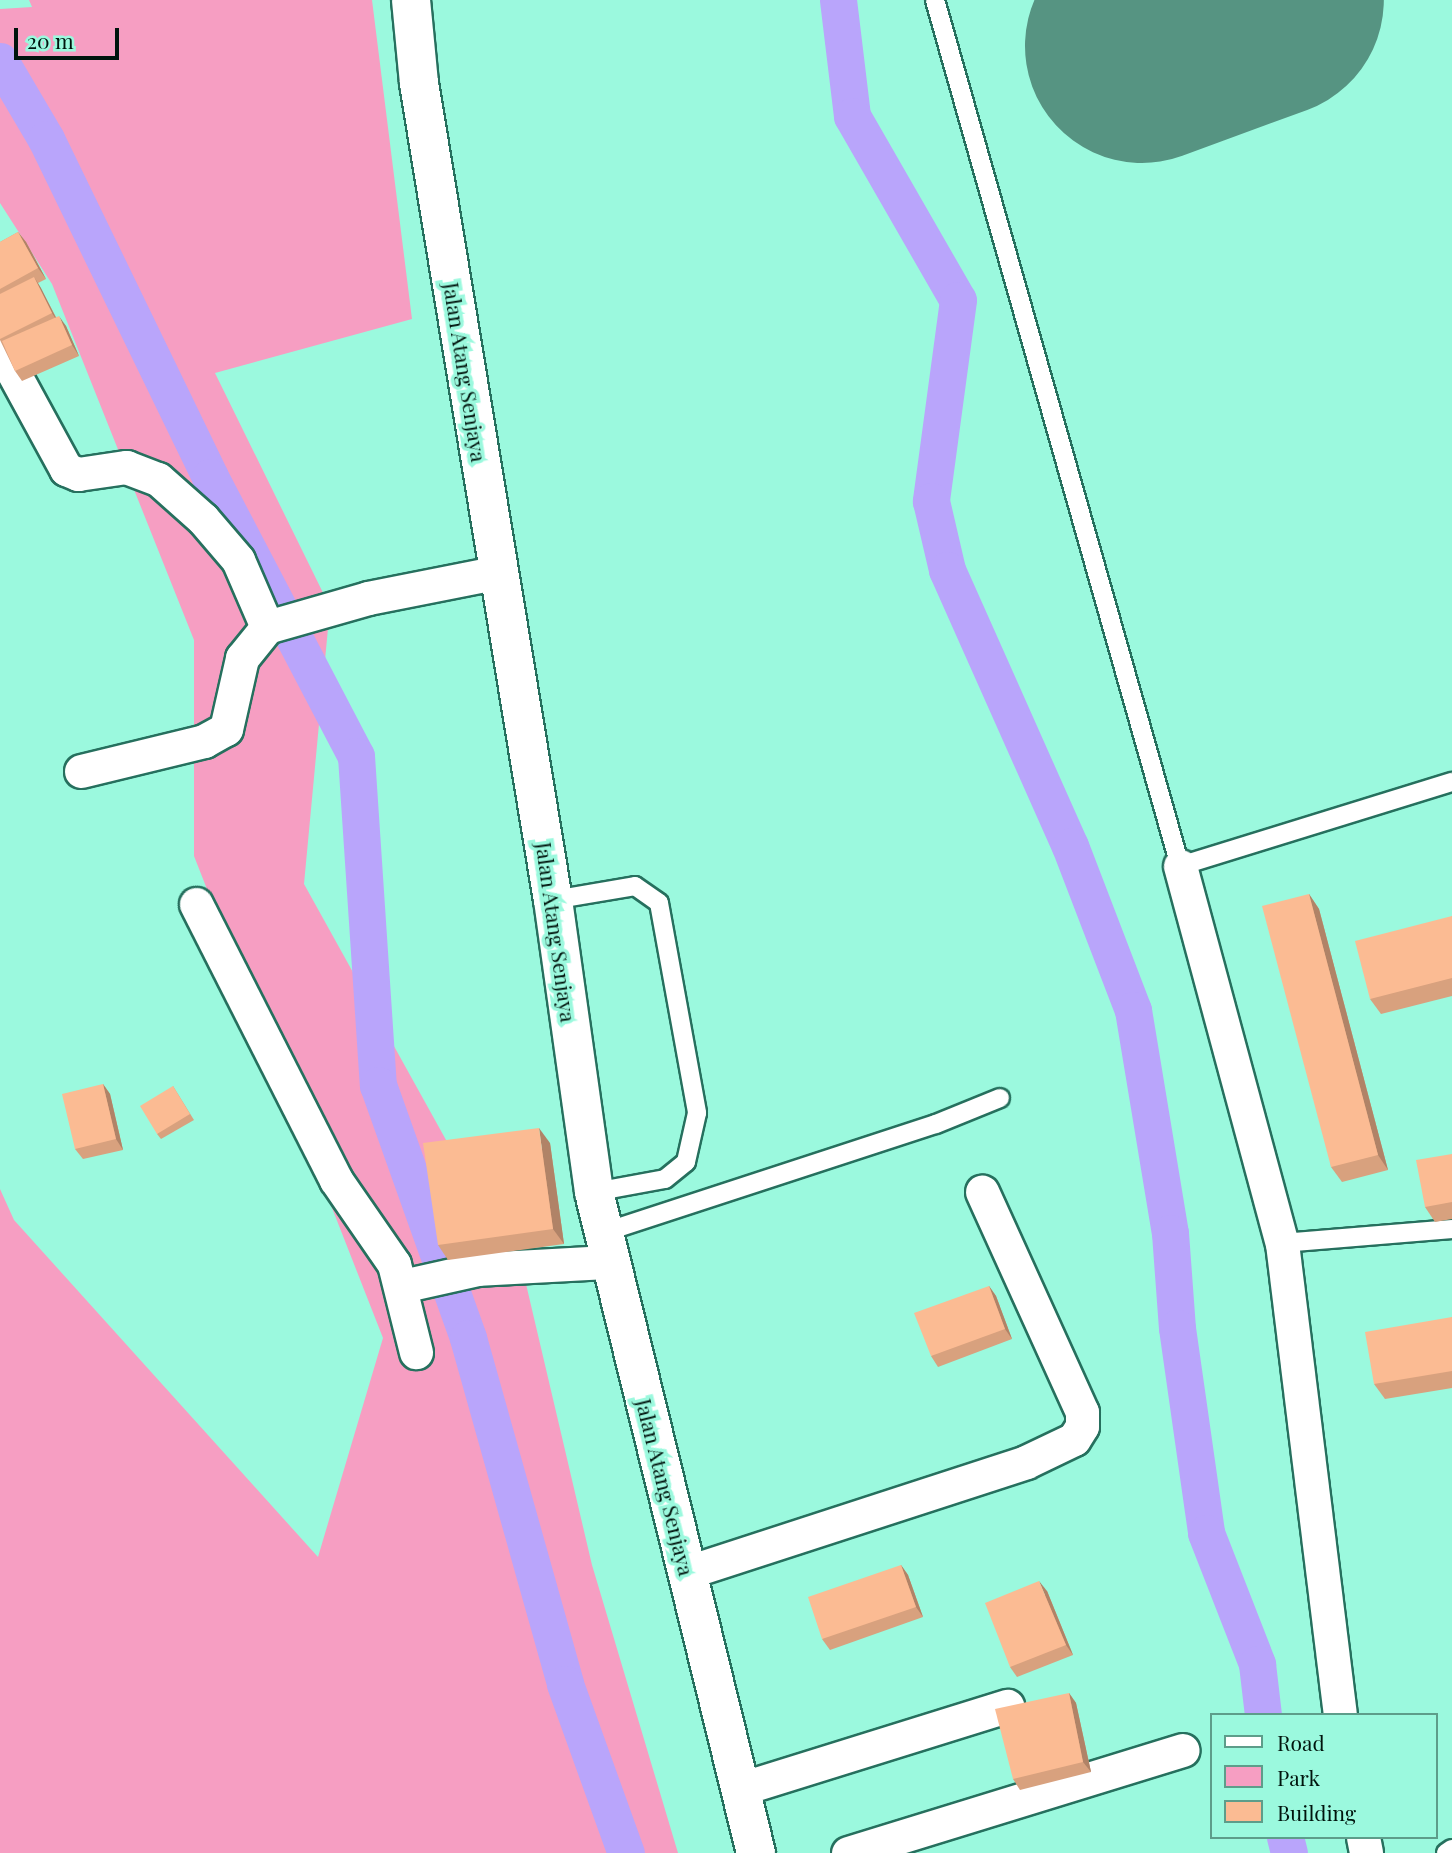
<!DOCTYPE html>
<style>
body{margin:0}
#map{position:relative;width:1452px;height:1853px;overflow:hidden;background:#9bf9de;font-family:"Playfair Display",serif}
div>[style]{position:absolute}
.green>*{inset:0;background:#f69ec2}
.canal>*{height:37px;margin:-18.5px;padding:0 18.5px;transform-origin:18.5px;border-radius:18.5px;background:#b9a5fb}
.runway>*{height:234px;margin:-117px;padding:0 117px;transform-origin:117px;border-radius:117px;background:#569482}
.roads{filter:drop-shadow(2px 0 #26705e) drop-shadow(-2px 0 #26705e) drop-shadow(0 2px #26705e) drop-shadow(0 -2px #26705e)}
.service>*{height:18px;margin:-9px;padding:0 9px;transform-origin:9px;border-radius:9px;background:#fff}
.minor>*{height:33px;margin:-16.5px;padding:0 16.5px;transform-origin:16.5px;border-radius:16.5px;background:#fff}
.secondary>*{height:38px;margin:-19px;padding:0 19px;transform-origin:19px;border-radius:19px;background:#fff}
.wall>*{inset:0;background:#d8a17e}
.shaded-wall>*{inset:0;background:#b08367}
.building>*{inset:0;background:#fbbb93}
span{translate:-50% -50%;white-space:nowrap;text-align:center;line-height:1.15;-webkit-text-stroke:7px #9bf9de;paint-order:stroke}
.street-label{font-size:21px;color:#00140d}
.legend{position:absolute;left:1210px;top:1713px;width:228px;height:126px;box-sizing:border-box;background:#9bf9de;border:2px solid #5d9d8a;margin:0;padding:9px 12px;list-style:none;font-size:21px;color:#00140d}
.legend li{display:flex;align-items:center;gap:14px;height:35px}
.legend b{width:35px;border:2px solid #5d9d8a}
.scale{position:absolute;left:14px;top:28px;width:105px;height:32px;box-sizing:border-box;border:4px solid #00140d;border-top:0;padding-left:9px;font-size:21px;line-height:24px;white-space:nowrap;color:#00140d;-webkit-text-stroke:5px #9bf9de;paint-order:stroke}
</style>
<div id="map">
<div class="green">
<div style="clip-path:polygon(29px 0,372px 0,412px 319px,215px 373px,330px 607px,304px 884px,526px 1284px,592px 1565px,678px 1853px,0 1853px,0 1189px,14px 1220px,318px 1557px,383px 1338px,194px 856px,194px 640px,52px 284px,0 203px,0 9px,32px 7px)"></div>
</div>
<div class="canal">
<div style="left:838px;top:0;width:117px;rotate:83.1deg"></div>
<div style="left:852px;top:116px;width:212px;rotate:60.1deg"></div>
<div style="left:958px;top:300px;width:203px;rotate:97.7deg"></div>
<div style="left:931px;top:501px;width:71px;rotate:76.9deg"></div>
<div style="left:947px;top:570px;width:302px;rotate:66deg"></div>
<div style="left:1070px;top:846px;width:176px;rotate:69deg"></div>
<div style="left:1133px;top:1010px;width:226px;rotate:80.6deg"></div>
<div style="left:1170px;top:1233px;width:95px;rotate:85.8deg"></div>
<div style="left:1177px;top:1328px;width:207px;rotate:81.9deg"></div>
<div style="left:1206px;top:1533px;width:141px;rotate:68.7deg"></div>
<div style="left:1257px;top:1664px;width:51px;rotate:83.3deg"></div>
<div style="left:0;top:61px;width:91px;rotate:59.5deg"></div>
<div style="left:46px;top:139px;width:376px;rotate:64.1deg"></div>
<div style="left:210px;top:477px;width:315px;rotate:62.4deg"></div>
<div style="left:356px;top:756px;width:330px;rotate:86.2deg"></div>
<div style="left:378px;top:1085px;width:269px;rotate:70.4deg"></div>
<div style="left:468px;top:1338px;width:359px;rotate:74.3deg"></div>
<div style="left:565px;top:1684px;width:180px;rotate:70.2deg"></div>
<div style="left:1285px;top:1837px;width:16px;rotate:76deg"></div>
</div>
<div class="runway">
<div style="left:1142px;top:46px;width:133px;rotate:-20.2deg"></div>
</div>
<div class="roads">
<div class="service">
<div style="left:935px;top:0;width:900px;rotate:74.2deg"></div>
<div style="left:1180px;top:866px;width:285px;rotate:-17.2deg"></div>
<div style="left:553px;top:900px;width:83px;rotate:-9.7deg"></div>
<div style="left:635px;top:886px;width:29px;rotate:35deg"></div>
<div style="left:659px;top:903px;width:213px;rotate:79.7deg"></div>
<div style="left:697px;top:1113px;width:50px;rotate:102.7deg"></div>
<div style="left:686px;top:1162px;width:27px;rotate:141deg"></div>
<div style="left:665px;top:1179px;width:72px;rotate:169.6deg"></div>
<div style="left:602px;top:1233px;width:351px;rotate:-18.1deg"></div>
<div style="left:936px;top:1124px;width:69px;rotate:-22.1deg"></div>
<div style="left:1282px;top:1243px;width:171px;rotate:-4.7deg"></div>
<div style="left:1446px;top:1853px;width:7px;rotate:-34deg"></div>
</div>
<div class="minor">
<div style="left:0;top:348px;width:138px;rotate:61.4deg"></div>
<div style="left:66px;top:469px;width:13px;rotate:23deg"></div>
<div style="left:78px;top:474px;width:49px;rotate:-8.3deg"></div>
<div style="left:126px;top:467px;width:34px;rotate:21deg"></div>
<div style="left:158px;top:479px;width:60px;rotate:41.6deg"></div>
<div style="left:203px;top:519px;width:54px;rotate:49.5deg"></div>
<div style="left:238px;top:560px;width:73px;rotate:66.6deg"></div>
<div style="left:81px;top:771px;width:127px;rotate:-13.7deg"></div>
<div style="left:204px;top:741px;width:25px;rotate:-29deg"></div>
<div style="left:226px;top:729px;width:73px;rotate:-77.3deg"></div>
<div style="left:242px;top:658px;width:40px;rotate:-51deg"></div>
<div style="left:267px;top:627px;width:105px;rotate:-16deg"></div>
<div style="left:368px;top:598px;width:134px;rotate:-11.2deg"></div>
<div style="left:1180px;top:866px;width:391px;rotate:74.9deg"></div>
<div style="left:1282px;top:1243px;width:476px;rotate:83deg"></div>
<div style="left:196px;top:904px;width:309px;rotate:63.1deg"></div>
<div style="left:336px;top:1180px;width:102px;rotate:55.4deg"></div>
<div style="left:394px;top:1264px;width:91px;rotate:76deg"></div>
<div style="left:402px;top:1286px;width:78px;rotate:-12.6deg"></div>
<div style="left:478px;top:1269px;width:131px;rotate:-3.1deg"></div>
<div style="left:688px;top:1572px;width:355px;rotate:-18deg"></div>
<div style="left:1026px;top:1462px;width:53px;rotate:-25.6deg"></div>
<div style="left:1074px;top:1439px;width:15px;rotate:-58deg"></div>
<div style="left:1082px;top:1426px;width:14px;rotate:-90deg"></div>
<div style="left:1082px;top:1412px;width:242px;rotate:-114.4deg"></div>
<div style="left:740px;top:1789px;width:280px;rotate:-17.3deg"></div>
<div style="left:1363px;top:1837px;width:16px;rotate:79deg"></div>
<div style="left:848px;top:1853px;width:350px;rotate:-17.1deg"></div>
</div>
<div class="secondary">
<div style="left:411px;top:0;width:83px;rotate:84.5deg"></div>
<div style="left:419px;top:83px;width:828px;rotate:80.69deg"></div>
<div style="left:553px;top:900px;width:295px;rotate:82deg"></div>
<div style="left:594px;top:1192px;width:681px;rotate:76.23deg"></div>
</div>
</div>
<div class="wall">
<div style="clip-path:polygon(18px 232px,26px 242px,46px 279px,38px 283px,56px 317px,66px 326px,79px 356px,22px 381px,15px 371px,0 340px,0 242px)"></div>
<div style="clip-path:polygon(1309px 894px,1319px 909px,1388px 1170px,1342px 1182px,1331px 1167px)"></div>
<div style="clip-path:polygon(1452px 916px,1452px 996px,1381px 1014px,1370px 999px)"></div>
<div style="clip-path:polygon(103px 1084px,110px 1094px,123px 1150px,83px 1159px,75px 1149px)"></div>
<div style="clip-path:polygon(173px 1086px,194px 1120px,161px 1139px,157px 1134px)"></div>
<div style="clip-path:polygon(550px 1143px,564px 1244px,448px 1260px,438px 1245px)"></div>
<div style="clip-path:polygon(1452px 1154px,1452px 1219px,1435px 1222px,1425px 1207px)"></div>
<div style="clip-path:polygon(989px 1286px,996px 1296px,1012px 1339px,938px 1367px,931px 1356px)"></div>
<div style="clip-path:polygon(1452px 1317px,1452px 1388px,1385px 1399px,1374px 1384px)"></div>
<div style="clip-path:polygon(901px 1565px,908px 1575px,923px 1617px,830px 1650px,822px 1639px)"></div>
<div style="clip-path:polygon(1047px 1591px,1073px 1655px,1017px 1677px,1010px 1667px)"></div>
<div style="clip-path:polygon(1069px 1693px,1076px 1703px,1091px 1772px,1020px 1790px,1013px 1779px)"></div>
</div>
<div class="shaded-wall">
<div style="clip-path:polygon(18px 232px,26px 242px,46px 279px,38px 268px)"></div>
<div style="clip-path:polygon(34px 277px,41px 288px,59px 324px,52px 313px)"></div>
<div style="clip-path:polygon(59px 316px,66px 326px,79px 356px,72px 345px)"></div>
<div style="clip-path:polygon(1309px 894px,1319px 909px,1388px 1170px,1378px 1155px)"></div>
<div style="clip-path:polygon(103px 1084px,110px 1094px,123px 1150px,116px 1139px)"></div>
<div style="clip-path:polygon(539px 1128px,550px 1143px,564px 1244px,553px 1229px)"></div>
<div style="clip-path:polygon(989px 1286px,996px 1296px,1012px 1339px,1005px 1329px)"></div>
<div style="clip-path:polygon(901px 1565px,908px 1575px,923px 1617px,916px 1607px)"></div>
<div style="clip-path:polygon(1039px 1581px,1047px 1591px,1073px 1655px,1066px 1645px)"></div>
<div style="clip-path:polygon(1069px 1693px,1076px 1703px,1091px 1772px,1083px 1762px)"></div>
</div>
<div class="building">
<div style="clip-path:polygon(18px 232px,38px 268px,0 289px,0 242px)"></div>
<div style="clip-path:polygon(34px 277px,52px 313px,0 339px,0 294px)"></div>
<div style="clip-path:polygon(59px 316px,72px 345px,15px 371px,2px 341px)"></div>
<div style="clip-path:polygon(1309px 894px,1378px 1155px,1331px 1167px,1262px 906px)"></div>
<div style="clip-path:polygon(1452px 916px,1452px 978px,1370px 999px,1355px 941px)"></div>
<div style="clip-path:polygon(103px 1084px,116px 1139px,75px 1149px,62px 1094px)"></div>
<div style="clip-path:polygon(173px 1086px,190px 1114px,157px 1134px,140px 1106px)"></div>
<div style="clip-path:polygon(539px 1128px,553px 1229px,438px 1245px,423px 1143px)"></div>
<div style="clip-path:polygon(1452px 1154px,1452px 1202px,1425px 1207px,1416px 1160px)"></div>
<div style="clip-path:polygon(989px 1286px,1005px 1329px,931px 1356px,914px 1313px)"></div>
<div style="clip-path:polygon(1452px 1317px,1452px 1371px,1374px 1384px,1365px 1332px)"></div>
<div style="clip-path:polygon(901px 1565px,916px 1607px,822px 1639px,808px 1597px)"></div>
<div style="clip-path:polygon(1039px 1581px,1066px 1645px,1010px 1667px,985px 1603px)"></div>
<div style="clip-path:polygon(1069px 1693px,1083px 1762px,1013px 1779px,995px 1709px)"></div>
</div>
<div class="street-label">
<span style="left:466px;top:372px;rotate:81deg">Jalan Atang Senjaya</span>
<span style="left:557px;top:932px;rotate:82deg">Jalan Atang Senjaya</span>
<span style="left:666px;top:1487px;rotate:76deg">Jalan Atang Senjaya</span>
</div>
<ul class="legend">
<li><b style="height:9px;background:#fff"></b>Road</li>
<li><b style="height:19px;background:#f69ec2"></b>Park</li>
<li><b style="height:19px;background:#fbbb93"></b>Building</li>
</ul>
<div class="scale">20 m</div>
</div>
